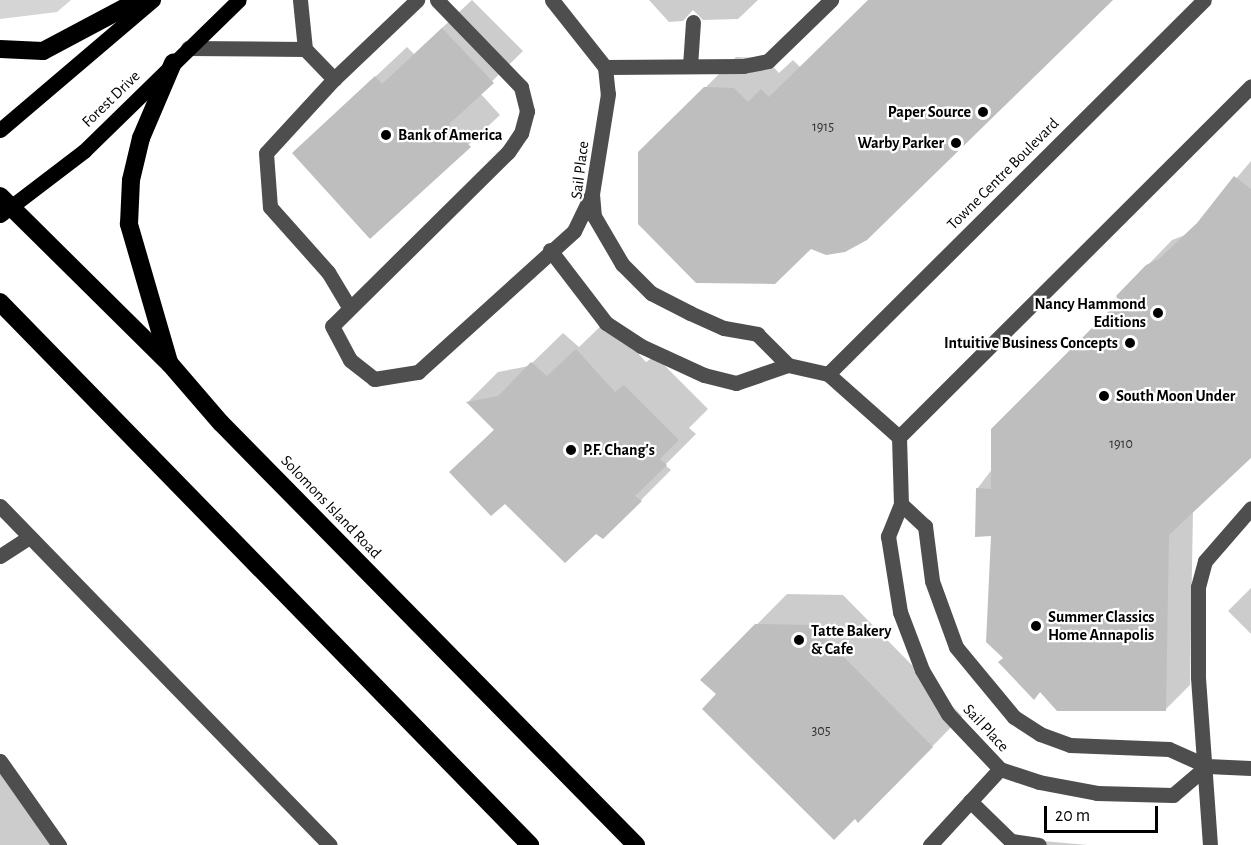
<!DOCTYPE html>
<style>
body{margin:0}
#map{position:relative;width:1251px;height:845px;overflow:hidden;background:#fff;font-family:"Alegreya Sans",sans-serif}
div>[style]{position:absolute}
.green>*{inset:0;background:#d5d5d5}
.shadow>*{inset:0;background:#0003}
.building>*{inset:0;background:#bebebe}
.minor>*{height:15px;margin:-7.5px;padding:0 7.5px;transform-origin:7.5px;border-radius:7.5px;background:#4e4e4e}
.major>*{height:15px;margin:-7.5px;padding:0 7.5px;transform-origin:7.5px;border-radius:7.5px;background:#000}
.highway>*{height:18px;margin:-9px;padding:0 9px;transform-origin:9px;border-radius:9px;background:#000}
.dots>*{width:16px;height:16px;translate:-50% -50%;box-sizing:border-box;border:3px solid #fff;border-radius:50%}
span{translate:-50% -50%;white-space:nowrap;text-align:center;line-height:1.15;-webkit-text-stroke:4.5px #fff;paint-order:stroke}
.number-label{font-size:14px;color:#303030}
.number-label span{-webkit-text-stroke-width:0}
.street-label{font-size:16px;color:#000}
.poi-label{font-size:16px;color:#000;font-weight:700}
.right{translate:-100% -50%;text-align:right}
.left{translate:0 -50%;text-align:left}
.scale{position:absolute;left:1044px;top:806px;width:114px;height:27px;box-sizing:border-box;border:3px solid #000;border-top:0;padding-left:8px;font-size:18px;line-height:21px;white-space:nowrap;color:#000;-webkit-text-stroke:4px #fff;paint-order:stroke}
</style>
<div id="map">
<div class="green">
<div style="clip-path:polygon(0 0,71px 0,57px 12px,0 19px)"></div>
</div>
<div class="shadow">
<div style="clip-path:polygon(472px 0,523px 51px,480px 93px,500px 115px,370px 237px,294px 153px,407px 47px,414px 54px)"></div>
<div style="clip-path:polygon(649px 0,758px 0,738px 19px,703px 20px,693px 10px,683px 21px,669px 22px)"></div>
<div style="clip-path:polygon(869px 0,1111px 0,640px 153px,736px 57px,765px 58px,779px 73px,793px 60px,801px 68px)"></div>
<div style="clip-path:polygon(1251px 161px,1251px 456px,1193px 510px,1190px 685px,1166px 709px,1041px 691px,1034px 698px,1005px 658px,993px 534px,977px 489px,1147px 266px,1172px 240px,1185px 235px,1202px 219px)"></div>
<div style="clip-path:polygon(607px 320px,646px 362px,655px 356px,708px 409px,689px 428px,696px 434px,665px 465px,671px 470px,641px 500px,596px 532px,451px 472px,495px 429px,468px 402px,498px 372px,529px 366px,563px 333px,579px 347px)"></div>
<div style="clip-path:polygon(1251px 588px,1251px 634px,1228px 611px)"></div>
<div style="clip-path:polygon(787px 594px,843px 595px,962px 716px,889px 791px,718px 694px,702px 680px)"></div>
<div style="clip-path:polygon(0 766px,57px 845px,0 845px)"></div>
<div style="clip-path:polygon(1020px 839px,1088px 845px,1014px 845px)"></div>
</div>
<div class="building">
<div style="clip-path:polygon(868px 0,1113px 0,867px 240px,845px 252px,826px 255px,811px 249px,775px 284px,696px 283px,638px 224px,638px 152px,704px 87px,734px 88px,748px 102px,761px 89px,769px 97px)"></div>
<div style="clip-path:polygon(442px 28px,494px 83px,449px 124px,471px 147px,370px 239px,292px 153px,375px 76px,382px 84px)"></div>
<div style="clip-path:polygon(1234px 176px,1251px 189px,1251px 458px,1169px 535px,1166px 711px,1057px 711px,1040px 692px,1034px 700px,998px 662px,1003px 658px,986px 642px,991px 536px,975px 537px,976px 488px,991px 489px,991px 429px,1119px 301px,1116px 296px,1146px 265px,1159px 259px,1197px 223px)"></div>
<div style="clip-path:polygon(576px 349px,615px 392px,624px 385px,679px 440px,660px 459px,667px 465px,635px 496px,642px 501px,603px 539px,596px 534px,565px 563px,505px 504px,491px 516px,449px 472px,494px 430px,466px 402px,498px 396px,531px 362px,547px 376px)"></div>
<div style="clip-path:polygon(755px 624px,812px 625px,933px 747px,858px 823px,855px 819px,834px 840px,702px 709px,716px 694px,700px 680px)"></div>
</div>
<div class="minor">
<div style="left:300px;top:0;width:49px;rotate:84.2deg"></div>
<div style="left:305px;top:49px;width:42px;rotate:46deg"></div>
<div style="left:334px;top:79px;width:115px;rotate:-43.6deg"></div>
<div style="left:437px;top:0;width:121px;rotate:46deg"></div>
<div style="left:521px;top:87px;width:25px;rotate:76deg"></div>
<div style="left:527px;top:111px;width:23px;rotate:105deg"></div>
<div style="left:521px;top:133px;width:23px;rotate:124deg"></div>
<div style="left:508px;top:152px;width:247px;rotate:135.3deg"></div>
<div style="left:332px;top:326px;width:38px;rotate:62deg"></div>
<div style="left:350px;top:360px;width:31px;rotate:38deg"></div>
<div style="left:374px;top:379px;width:45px;rotate:-9deg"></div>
<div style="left:418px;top:372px;width:210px;rotate:-42.1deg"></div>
<div style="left:574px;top:231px;width:41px;rotate:-64.1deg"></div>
<div style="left:552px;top:0;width:85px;rotate:51.7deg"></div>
<div style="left:605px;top:67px;width:27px;rotate:84deg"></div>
<div style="left:608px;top:94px;width:101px;rotate:99.1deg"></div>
<div style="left:592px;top:194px;width:22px;rotate:85deg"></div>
<div style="left:594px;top:216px;width:56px;rotate:59.7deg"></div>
<div style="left:622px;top:264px;width:41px;rotate:45deg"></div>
<div style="left:651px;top:293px;width:44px;rotate:27.1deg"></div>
<div style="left:690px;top:313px;width:37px;rotate:24deg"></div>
<div style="left:724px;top:328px;width:34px;rotate:10deg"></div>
<div style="left:757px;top:334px;width:44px;rotate:45deg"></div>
<div style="left:188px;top:48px;width:117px;rotate:0.5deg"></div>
<div style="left:690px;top:66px;width:44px;rotate:-86.1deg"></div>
<div style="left:605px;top:67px;width:138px;rotate:-0.4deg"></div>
<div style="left:743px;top:66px;width:25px;rotate:-11deg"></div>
<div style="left:768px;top:61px;width:88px;rotate:-44.1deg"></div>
<div style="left:334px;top:79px;width:100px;rotate:132.6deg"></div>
<div style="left:266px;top:153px;width:54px;rotate:85.8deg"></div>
<div style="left:270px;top:207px;width:87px;rotate:48.3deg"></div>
<div style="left:328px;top:272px;width:41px;rotate:59deg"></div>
<div style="left:550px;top:250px;width:92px;rotate:52.5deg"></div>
<div style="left:606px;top:323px;width:42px;rotate:33.3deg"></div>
<div style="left:641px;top:346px;width:69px;rotate:24.7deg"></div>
<div style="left:704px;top:375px;width:33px;rotate:14deg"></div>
<div style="left:736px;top:383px;width:55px;rotate:-19.1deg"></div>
<div style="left:788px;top:365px;width:41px;rotate:12.7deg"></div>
<div style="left:828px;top:374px;width:95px;rotate:41.6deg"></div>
<div style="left:899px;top:437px;width:67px;rotate:88.3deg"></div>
<div style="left:901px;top:504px;width:35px;rotate:112deg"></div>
<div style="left:888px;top:536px;width:77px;rotate:81deg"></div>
<div style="left:900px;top:612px;width:62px;rotate:69.2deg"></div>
<div style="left:922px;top:670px;width:51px;rotate:59.4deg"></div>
<div style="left:948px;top:714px;width:76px;rotate:46.6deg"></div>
<div style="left:1000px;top:769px;width:41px;rotate:18.4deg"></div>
<div style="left:1039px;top:782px;width:59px;rotate:10.7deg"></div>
<div style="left:1097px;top:793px;width:76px;rotate:1.5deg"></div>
<div style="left:1173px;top:795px;width:45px;rotate:-40.5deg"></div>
<div style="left:828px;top:374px;width:530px;rotate:-44.85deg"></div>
<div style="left:899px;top:437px;width:497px;rotate:-44.9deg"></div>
<div style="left:901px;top:504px;width:33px;rotate:43deg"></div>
<div style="left:925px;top:526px;width:55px;rotate:82.7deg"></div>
<div style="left:932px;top:581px;width:70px;rotate:70deg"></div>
<div style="left:956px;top:647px;width:91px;rotate:50.4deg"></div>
<div style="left:1014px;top:717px;width:31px;rotate:33deg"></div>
<div style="left:1040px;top:734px;width:32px;rotate:20deg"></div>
<div style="left:1070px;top:745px;width:99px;rotate:2.3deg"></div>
<div style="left:1169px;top:749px;width:42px;rotate:24.1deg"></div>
<div style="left:1207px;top:766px;width:44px;rotate:2.6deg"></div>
<div style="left:0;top:506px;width:473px;rotate:45.8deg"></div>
<div style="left:0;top:556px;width:35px;rotate:-33deg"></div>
<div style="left:0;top:761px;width:103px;rotate:54.9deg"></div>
<div style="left:970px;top:801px;width:57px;rotate:44.3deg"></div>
<div style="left:1011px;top:841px;width:28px;rotate:8deg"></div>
<div style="left:930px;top:845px;width:103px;rotate:-47.4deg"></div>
<div style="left:1210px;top:845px;width:168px;rotate:-94.1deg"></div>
<div style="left:1198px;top:677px;width:90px;rotate:-90deg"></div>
<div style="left:1198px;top:587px;width:27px;rotate:-75deg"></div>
<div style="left:1205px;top:561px;width:70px;rotate:-49deg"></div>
</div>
<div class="major">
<div style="left:0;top:130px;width:201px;rotate:-40.4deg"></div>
<div style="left:0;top:215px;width:106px;rotate:-37.3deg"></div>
<div style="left:84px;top:151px;width:216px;rotate:-44.3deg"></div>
</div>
<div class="highway">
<div style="left:0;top:49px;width:43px;rotate:2.7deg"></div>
<div style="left:43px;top:51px;width:109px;rotate:-28deg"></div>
<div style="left:0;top:196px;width:239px;rotate:44.7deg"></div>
<div style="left:170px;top:364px;width:78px;rotate:49.2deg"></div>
<div style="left:221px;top:423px;width:592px;rotate:45.48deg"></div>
<div style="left:0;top:302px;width:759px;rotate:45.69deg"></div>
<div style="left:169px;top:362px;width:144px;rotate:-106.2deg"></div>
<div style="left:129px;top:224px;width:44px;rotate:-87.4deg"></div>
<div style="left:131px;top:180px;width:43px;rotate:-76.6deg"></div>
<div style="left:141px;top:138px;width:82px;rotate:-66.9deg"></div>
</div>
<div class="dots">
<div style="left:983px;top:112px;background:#000"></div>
<div style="left:386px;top:135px;background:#000"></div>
<div style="left:956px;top:143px;background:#000"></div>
<div style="left:1158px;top:313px;background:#000"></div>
<div style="left:1130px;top:343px;background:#000"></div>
<div style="left:1104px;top:396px;background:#000"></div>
<div style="left:571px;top:450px;background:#000"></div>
<div style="left:1036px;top:626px;background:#000"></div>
<div style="left:799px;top:640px;background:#000"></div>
</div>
<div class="number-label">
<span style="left:823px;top:127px">1915</span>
<span style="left:1121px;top:444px">1910</span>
<span style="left:821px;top:731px">305</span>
</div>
<div class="street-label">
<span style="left:111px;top:99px;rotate:-44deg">Forest Drive</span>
<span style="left:580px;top:170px;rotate:-83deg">Sail Place</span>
<span style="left:1003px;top:174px;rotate:-45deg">Towne Centre Boulevard</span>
<span style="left:331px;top:507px;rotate:46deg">Solomons Island Road</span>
<span style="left:986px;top:728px;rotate:47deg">Sail Place</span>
</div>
<div class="poi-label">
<span class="right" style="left:971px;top:112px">Paper Source</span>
<span class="left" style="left:398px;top:135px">Bank of America</span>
<span class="right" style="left:944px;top:143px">Warby Parker</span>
<span class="right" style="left:1146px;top:313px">Nancy Hammond<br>Editions</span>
<span class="right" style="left:1118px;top:343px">Intuitive Business Concepts</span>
<span class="left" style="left:1116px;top:396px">South Moon Under</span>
<span class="left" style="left:583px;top:450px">P.F. Chang's</span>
<span class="left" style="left:1048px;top:626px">Summer Classics<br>Home Annapolis</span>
<span class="left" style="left:811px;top:640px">Tatte Bakery<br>&amp; Cafe</span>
</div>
<div class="scale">20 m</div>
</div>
